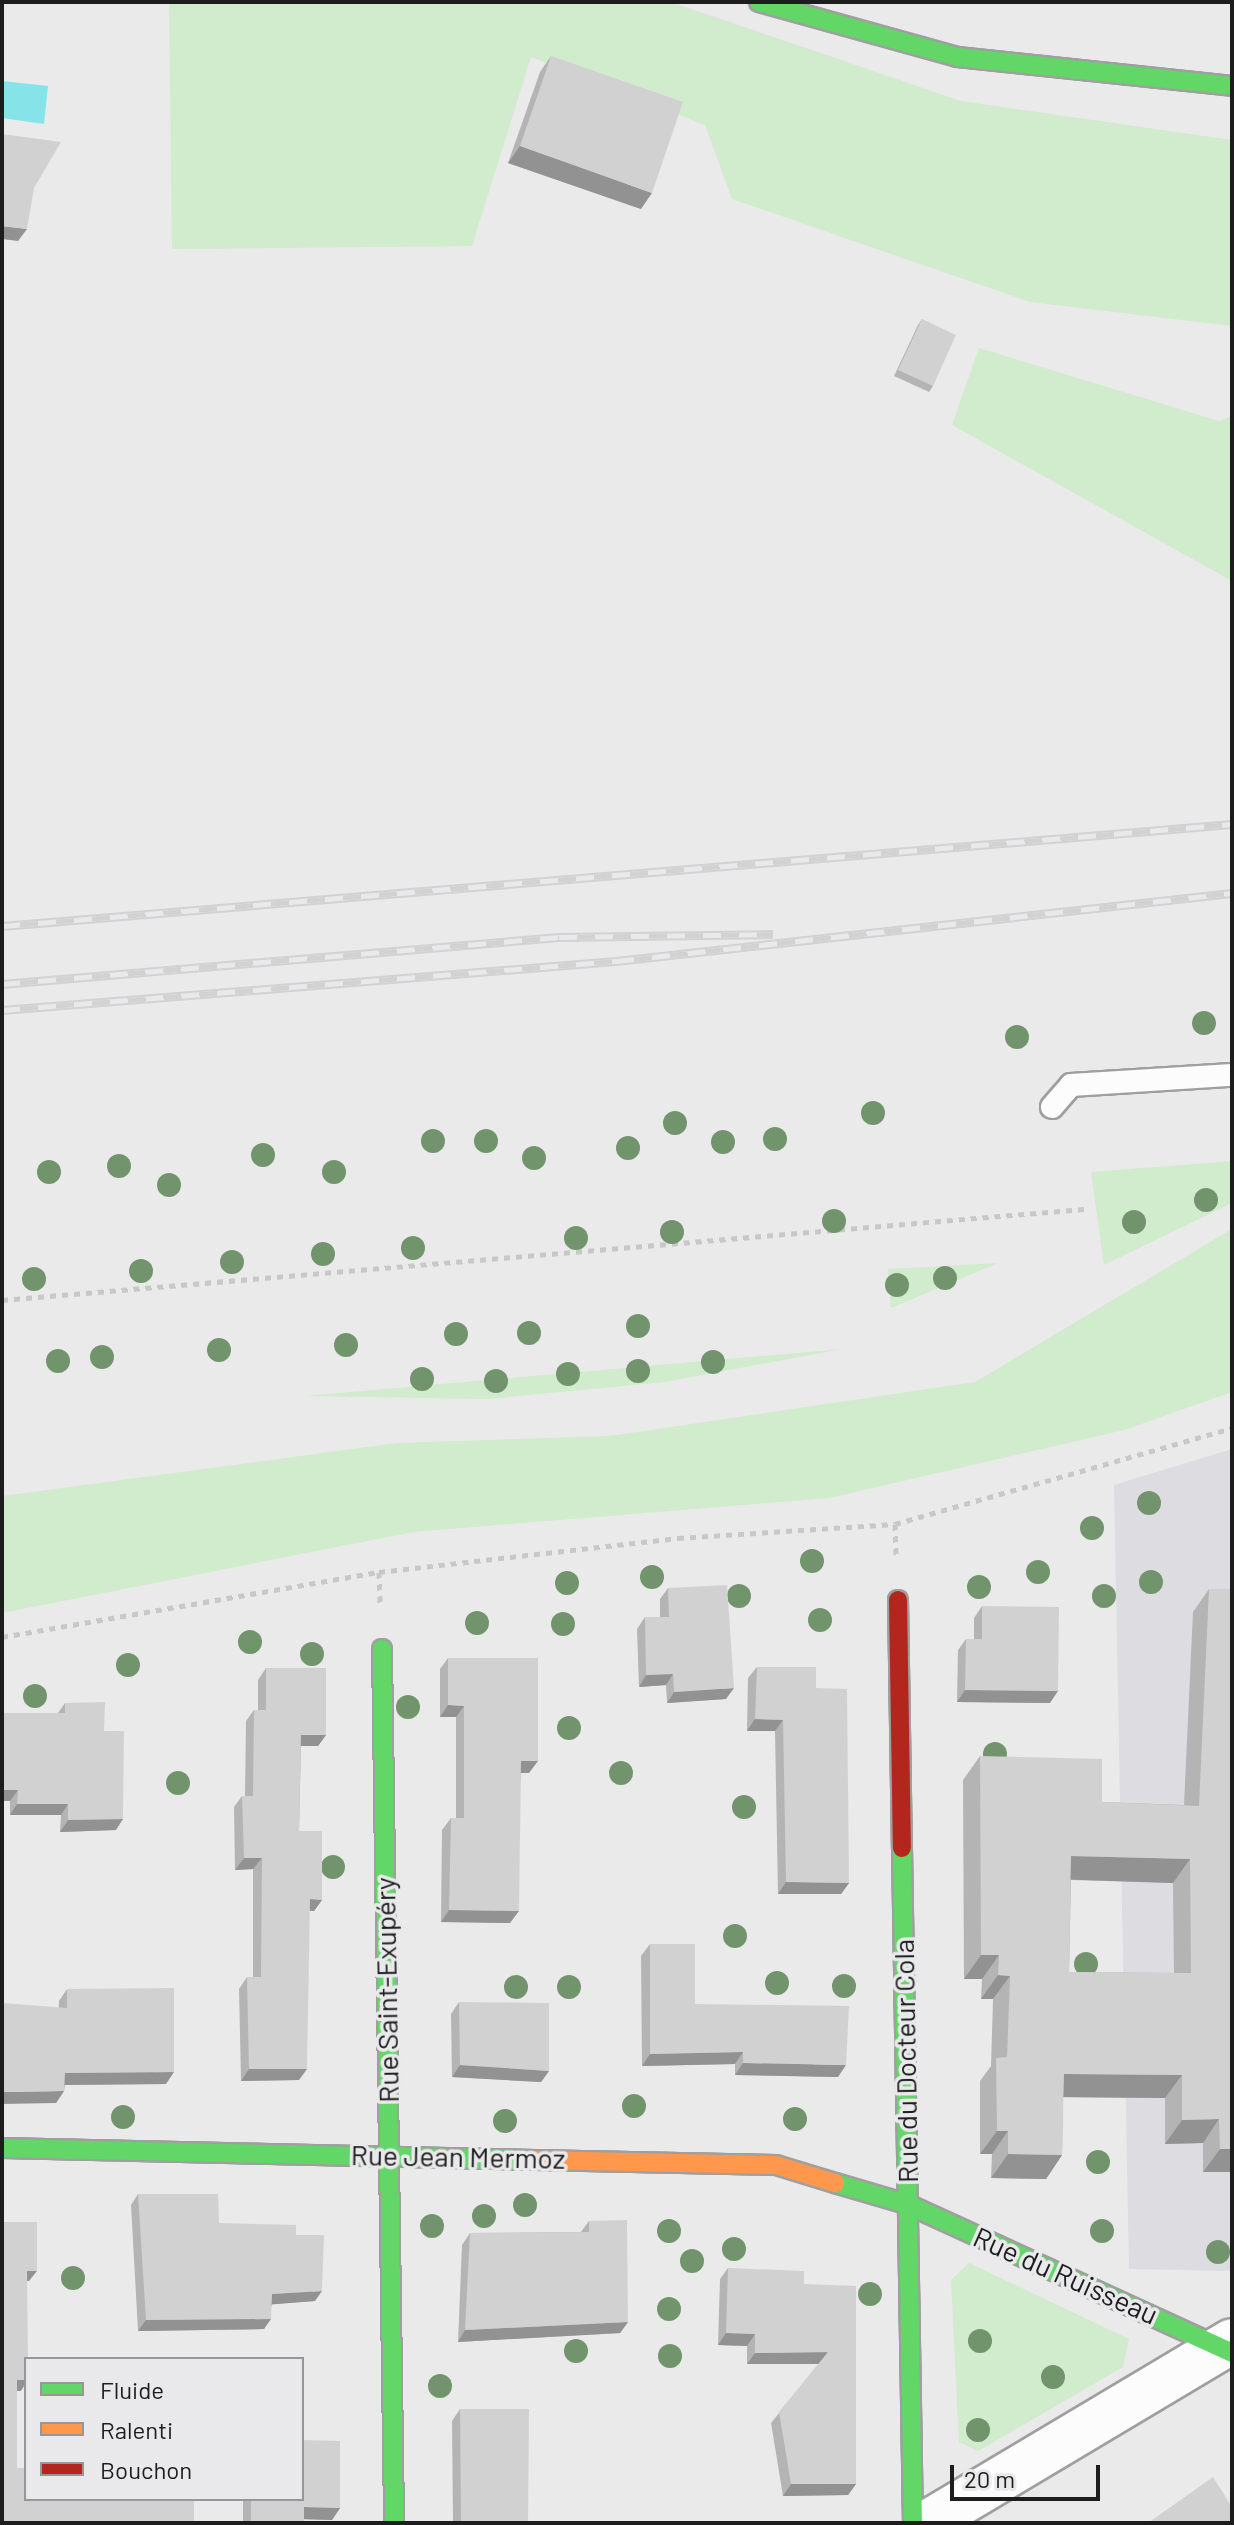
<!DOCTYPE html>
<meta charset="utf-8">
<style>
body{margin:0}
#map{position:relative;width:1234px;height:2525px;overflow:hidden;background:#eaeaea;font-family:Barlow,sans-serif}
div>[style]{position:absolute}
.built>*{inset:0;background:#dcdce1}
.green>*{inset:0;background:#d1ebcd}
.water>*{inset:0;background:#86e4e9}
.path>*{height:5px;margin-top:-2.5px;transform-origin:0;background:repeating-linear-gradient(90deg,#c8c8c8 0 6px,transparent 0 12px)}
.roads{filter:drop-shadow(2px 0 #9f9f9f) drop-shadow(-2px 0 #9f9f9f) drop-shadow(0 2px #9f9f9f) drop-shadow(0 -2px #9f9f9f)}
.lane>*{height:22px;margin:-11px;padding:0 11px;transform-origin:11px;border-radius:11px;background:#fcfcfc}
.street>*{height:44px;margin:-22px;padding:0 22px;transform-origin:22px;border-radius:22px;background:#fcfcfc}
.fast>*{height:18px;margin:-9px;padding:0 9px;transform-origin:9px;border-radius:9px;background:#63d668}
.slow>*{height:18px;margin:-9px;padding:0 9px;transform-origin:9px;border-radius:9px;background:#ff974d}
.jam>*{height:18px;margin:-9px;padding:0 9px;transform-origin:9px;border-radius:9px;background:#b3261e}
.rail>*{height:9px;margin-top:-4.5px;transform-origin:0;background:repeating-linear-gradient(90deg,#e9e9eb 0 18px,#d2d2d2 0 36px);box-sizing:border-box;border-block:2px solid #d2d2d2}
.trees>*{width:24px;height:24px;margin:-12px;border-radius:50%;background:#71946c}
.wall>*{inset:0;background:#b4b4b4}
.shaded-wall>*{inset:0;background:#929292}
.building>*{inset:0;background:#d1d1d1}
span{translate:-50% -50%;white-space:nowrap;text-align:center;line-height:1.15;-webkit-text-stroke:7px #e9e9eb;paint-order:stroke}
.street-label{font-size:28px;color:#1d1d1e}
.frame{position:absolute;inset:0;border:4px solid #1d1d1e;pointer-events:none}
.legend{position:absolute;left:24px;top:2357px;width:280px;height:144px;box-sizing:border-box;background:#e9e9eb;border:2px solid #979799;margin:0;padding:10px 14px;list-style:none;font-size:24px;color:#1d1d1e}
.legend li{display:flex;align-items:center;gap:16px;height:40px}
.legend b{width:40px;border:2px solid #979799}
.scale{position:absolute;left:950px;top:2465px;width:150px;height:36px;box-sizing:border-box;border:4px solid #1d1d1e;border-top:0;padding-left:10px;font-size:24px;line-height:28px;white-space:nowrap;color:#1d1d1e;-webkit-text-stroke:6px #e9e9eb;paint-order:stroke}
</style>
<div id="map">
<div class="built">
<div style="clip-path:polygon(1232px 1449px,1232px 2271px,1129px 2269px,1114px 1485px)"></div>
</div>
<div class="green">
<div style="clip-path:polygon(169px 2px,671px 2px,961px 101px,1232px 140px,1232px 326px,1030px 302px,732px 199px,705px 125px,531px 57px,472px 246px,172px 249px)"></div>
<div style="clip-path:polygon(979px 348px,1219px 421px,1232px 416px,1232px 581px,952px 425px)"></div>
<div style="clip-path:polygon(1232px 1161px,1232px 1203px,1104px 1265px,1091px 1172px)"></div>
<div style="clip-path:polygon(1232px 1229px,1232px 1392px,1124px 1430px,829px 1498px,413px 1532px,2px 1613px,2px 1496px,397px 1443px,610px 1436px,975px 1382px)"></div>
<div style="clip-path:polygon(998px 1263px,891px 1308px,888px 1269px)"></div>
<div style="clip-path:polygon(842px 1349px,665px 1382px,488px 1399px,305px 1396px)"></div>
<div style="clip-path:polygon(969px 2263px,1129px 2339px,1123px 2367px,978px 2451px,959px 2442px,951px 2280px)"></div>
</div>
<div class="water">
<div style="clip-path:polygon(2px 81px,48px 86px,44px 124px,2px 118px)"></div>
</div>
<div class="path">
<div style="left:2px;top:1300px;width:1086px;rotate:-4.81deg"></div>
<div style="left:895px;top:1524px;width:31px;rotate:88deg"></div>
<div style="left:379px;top:1572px;width:31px;rotate:88deg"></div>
<div style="left:2px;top:1637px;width:383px;rotate:-9.8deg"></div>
<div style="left:379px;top:1572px;width:301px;rotate:-6.5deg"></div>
<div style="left:678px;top:1538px;width:217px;rotate:-3.7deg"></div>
<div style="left:895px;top:1524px;width:350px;rotate:-15.9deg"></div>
</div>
<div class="roads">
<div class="lane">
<div style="left:1052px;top:1107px;width:29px;rotate:-49deg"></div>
<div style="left:1071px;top:1085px;width:161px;rotate:-3.6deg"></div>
</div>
<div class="street">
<div style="left:927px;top:2523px;width:355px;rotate:-30.8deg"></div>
</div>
<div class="fast">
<div style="left:759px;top:2px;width:205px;rotate:15.5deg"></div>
<div style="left:957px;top:57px;width:277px;rotate:6deg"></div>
<div style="left:382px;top:1649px;width:874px;rotate:89.21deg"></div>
<div style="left:902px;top:1848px;width:675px;rotate:89.07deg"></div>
<div style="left:2px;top:2148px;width:533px;rotate:1.29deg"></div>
<div style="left:835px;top:2183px;width:75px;rotate:16.3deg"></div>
<div style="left:907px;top:2204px;width:358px;rotate:24.6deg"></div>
</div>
<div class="slow">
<div style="left:535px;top:2160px;width:241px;rotate:1.2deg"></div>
<div style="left:776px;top:2165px;width:62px;rotate:17deg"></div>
</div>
<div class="jam">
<div style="left:898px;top:1600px;width:248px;rotate:89.1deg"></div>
</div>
</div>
<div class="rail">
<div style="left:2px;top:926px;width:1234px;rotate:-4.74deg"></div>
<div style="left:2px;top:984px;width:559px;rotate:-4.82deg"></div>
<div style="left:559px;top:937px;width:214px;rotate:-0.8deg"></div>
<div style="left:2px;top:1010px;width:616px;rotate:-4.56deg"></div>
<div style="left:616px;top:961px;width:620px;rotate:-6.3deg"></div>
</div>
<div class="trees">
<div style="left:1204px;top:1023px"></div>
<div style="left:1017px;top:1037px"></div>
<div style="left:873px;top:1113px"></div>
<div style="left:675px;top:1123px"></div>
<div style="left:775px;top:1139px"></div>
<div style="left:433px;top:1141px"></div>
<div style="left:486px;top:1141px"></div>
<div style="left:723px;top:1142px"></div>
<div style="left:628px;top:1148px"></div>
<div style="left:263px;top:1155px"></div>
<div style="left:534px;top:1158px"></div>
<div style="left:119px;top:1166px"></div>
<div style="left:49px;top:1172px"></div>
<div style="left:334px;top:1172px"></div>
<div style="left:169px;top:1185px"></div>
<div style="left:1206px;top:1200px"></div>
<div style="left:834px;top:1221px"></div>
<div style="left:1134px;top:1222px"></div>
<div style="left:672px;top:1232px"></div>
<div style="left:576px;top:1238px"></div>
<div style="left:413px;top:1248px"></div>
<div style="left:323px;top:1254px"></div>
<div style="left:232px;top:1262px"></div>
<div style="left:141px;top:1271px"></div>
<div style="left:945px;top:1278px"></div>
<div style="left:34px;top:1279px"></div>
<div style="left:897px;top:1285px"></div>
<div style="left:638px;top:1326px"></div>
<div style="left:529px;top:1333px"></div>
<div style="left:456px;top:1334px"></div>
<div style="left:346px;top:1345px"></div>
<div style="left:219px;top:1350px"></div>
<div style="left:102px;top:1357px"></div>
<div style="left:58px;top:1361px"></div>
<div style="left:713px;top:1362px"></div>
<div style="left:638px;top:1371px"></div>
<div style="left:568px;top:1374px"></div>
<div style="left:422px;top:1379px"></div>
<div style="left:496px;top:1381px"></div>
<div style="left:1149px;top:1503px"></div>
<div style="left:1092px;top:1528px"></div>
<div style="left:812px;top:1561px"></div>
<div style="left:1038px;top:1572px"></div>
<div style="left:652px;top:1577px"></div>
<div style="left:1151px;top:1582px"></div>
<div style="left:567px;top:1583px"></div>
<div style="left:979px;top:1587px"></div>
<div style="left:739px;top:1596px"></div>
<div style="left:1104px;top:1596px"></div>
<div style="left:820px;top:1620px"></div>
<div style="left:477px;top:1623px"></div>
<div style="left:563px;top:1624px"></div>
<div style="left:250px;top:1642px"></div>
<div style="left:312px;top:1654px"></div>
<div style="left:128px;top:1665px"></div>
<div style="left:35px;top:1696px"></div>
<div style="left:408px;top:1707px"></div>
<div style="left:569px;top:1728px"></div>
<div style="left:995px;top:1754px"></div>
<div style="left:621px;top:1773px"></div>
<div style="left:178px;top:1783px"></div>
<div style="left:744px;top:1807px"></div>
<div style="left:333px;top:1867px"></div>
<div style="left:735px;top:1936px"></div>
<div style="left:1086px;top:1964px"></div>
<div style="left:777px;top:1983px"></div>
<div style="left:844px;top:1986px"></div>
<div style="left:516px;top:1987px"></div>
<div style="left:569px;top:1987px"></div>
<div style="left:634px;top:2106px"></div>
<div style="left:123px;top:2117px"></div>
<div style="left:795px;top:2119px"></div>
<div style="left:505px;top:2121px"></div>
<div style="left:1098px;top:2162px"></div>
<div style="left:525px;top:2205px"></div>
<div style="left:484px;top:2216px"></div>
<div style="left:432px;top:2226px"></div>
<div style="left:669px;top:2231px"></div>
<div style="left:1102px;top:2231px"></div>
<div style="left:734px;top:2249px"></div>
<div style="left:1218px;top:2252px"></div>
<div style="left:692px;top:2261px"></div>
<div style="left:73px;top:2278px"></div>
<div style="left:870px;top:2294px"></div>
<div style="left:669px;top:2309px"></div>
<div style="left:980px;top:2341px"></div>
<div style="left:576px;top:2351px"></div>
<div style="left:670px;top:2356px"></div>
<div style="left:1053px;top:2377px"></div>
<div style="left:440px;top:2386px"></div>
<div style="left:978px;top:2430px"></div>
</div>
<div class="wall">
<div style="clip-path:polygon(551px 56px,641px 209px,508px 163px,540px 72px)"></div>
<div style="clip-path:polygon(922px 319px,933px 386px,929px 392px,894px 376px,918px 325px)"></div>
<div style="clip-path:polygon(668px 1588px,726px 1699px,667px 1703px,666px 1685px,639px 1687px,637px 1629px,645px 1617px,660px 1617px,660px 1599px)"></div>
<div style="clip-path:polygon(evenodd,1209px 1589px,1232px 1589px,1232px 2172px,1203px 2172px,1203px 2143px,1165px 2144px,1165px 2098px,1063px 2097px,1062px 2155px,1046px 2179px,991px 2178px,992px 2154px,980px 2154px,980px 2081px,991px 2066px,993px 1999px,981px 1999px,982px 1979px,964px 1979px,963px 1780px,980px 1756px,1102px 1802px,1184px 1805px,1193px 1612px,1209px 1589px,1071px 1880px,1173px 1883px,1174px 1973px,1069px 1972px,1071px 1880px)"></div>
<div style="clip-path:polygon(982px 1606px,1050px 1703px,957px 1702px,958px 1650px,966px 1639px,974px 1639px,974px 1618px)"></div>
<div style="clip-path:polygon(448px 1658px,529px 1773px,521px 1773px,510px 1923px,441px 1922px,442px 1830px,451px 1818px,456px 1818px,456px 1717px,440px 1717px,440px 1669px)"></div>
<div style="clip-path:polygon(757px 1667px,816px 1688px,849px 1883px,841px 1894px,778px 1894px,775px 1731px,747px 1731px,748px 1678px)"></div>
<div style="clip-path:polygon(266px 1668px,326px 1735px,318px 1746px,301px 1746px,299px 1831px,322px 1900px,314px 1911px,309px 1911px,299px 2080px,241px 2081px,239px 1989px,247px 1977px,253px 1977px,253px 1869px,235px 1870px,234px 1807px,242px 1796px,245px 1796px,246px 1721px,254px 1710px,258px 1710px,258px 1680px)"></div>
<div style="clip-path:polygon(65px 1703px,104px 1731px,116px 1830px,60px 1832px,61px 1815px,10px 1815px,10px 1801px,58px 1713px)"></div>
<div style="clip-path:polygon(650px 1944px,695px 2004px,838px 2077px,735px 2075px,735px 2064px,642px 2066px,641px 1956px)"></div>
<div style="clip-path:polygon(67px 1989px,166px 2084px,65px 2085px,64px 2091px,56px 2103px,59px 2001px)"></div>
<div style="clip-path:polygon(459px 2002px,549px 2071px,541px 2082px,452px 2077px,451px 2014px)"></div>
<div style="clip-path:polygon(138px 2194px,219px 2223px,296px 2235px,315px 2301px,272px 2304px,264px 2329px,138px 2331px,131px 2205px)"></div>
<div style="clip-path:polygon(589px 2221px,628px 2322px,620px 2333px,458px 2342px,462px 2245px,470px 2233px,581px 2232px)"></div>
<div style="clip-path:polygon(728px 2268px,804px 2284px,856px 2484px,848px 2495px,783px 2496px,771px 2423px,819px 2364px,747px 2364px,747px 2346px,718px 2345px,720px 2279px)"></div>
<div style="clip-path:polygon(460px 2409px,528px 2523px,453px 2523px,452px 2421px)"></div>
<div style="clip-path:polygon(243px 2499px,302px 2499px,340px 2508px,332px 2520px,304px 2519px,304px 2523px,243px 2523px)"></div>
</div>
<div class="shaded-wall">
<div style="clip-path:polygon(520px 146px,652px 193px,641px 209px,508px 163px)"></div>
<div style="clip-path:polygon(2px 226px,27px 229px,18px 241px,2px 239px)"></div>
<div style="clip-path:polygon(673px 1674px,666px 1685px,639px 1687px,646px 1675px)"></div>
<div style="clip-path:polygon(734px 1688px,726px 1699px,667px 1703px,674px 1692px)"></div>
<div style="clip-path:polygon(965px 1690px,1058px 1691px,1050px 1703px,957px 1702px)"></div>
<div style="clip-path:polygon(448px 1705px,464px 1706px,456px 1717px,440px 1717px)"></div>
<div style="clip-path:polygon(755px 1719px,783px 1720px,775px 1731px,747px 1731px)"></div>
<div style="clip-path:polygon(301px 1735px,326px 1735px,318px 1746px,293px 1746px)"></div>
<div style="clip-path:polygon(521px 1761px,538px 1761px,529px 1773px,513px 1773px)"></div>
<div style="clip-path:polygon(2px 1790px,18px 1790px,10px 1801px,2px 1801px)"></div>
<div style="clip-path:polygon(17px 1804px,68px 1804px,61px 1815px,10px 1815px)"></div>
<div style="clip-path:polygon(123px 1819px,116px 1830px,60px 1832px,68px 1820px)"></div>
<div style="clip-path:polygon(1071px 1856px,1190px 1859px,1173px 1883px,1055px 1879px)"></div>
<div style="clip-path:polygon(244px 1858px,262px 1858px,253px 1869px,235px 1870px)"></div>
<div style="clip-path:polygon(786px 1882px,849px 1883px,841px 1894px,778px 1894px)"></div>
<div style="clip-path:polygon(310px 1899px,322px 1900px,314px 1911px,301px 1910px)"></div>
<div style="clip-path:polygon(449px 1910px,519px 1911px,510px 1923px,441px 1922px)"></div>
<div style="clip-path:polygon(981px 1955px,999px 1955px,982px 1979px,964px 1979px)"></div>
<div style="clip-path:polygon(998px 1975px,1010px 1976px,993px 1999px,981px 1999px)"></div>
<div style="clip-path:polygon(743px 2052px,735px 2064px,642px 2066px,650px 2054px)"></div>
<div style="clip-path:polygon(743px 2063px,846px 2065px,838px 2077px,735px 2075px)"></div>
<div style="clip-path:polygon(460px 2065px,549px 2071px,541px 2082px,452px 2077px)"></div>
<div style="clip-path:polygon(249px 2069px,307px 2069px,299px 2080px,241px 2081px)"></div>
<div style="clip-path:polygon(174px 2072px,166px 2084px,57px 2085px,65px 2073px)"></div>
<div style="clip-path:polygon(1064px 2074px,1182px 2075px,1165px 2098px,1047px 2097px)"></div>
<div style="clip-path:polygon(64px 2091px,56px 2103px,2px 2104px,2px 2092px)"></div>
<div style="clip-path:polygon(1219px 2119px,1203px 2143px,1165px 2144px,1182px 2120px)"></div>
<div style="clip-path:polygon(997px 2131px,1008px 2131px,992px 2154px,980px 2154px)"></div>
<div style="clip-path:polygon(1220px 2149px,1232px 2149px,1232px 2172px,1203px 2172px)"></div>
<div style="clip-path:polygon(1008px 2154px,1062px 2155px,1046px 2179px,991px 2178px)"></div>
<div style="clip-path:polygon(27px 2271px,37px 2271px,29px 2281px,20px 2281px)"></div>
<div style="clip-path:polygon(322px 2291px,315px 2301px,265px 2305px,272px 2294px)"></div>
<div style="clip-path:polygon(271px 2319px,264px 2329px,138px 2331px,146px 2320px)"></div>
<div style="clip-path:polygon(628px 2322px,620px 2333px,458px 2342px,465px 2330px)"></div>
<div style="clip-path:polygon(726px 2333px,755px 2334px,747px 2346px,718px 2345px)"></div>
<div style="clip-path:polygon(828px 2352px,820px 2364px,747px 2364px,755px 2353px)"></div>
<div style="clip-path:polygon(17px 2380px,26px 2380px,26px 2383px,21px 2391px,9px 2391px)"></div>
<div style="clip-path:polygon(791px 2484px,856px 2484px,848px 2495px,783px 2496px)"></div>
<div style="clip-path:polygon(304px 2507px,340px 2508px,332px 2520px,296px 2519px)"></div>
</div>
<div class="building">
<div style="clip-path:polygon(551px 56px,683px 102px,652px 193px,520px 146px)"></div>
<div style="clip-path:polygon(2px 134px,61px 142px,34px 188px,27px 229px,2px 226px)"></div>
<div style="clip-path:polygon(922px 319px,956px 335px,933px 386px,898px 370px)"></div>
<div style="clip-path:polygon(727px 1585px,734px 1688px,674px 1692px,673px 1674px,646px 1675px,645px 1617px,669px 1617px,668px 1588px)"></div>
<div style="clip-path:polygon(evenodd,1209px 1589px,1232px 1589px,1232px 2149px,1220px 2149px,1219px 2119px,1182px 2120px,1182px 2075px,1064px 2074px,1062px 2155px,1008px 2154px,1008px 2131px,997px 2131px,996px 2058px,1007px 2057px,1010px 1976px,998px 1975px,999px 1955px,981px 1955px,980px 1756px,1102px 1759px,1102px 1802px,1199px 1806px,1209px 1589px,1071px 1856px,1190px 1859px,1191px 1973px,1069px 1972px,1071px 1856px)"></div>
<div style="clip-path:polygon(982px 1606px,1059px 1607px,1058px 1691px,965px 1690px,966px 1639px,982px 1639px)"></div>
<div style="clip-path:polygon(448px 1658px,538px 1658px,538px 1761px,521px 1761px,519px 1911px,449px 1910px,451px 1818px,464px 1818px,464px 1706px,448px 1705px)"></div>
<div style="clip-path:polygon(757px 1667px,816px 1667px,816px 1688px,847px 1689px,849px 1883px,786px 1882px,783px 1720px,755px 1719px)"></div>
<div style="clip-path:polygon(266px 1668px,326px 1668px,326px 1735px,301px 1735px,299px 1831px,322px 1831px,322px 1900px,310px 1899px,307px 2069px,249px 2069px,247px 1977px,261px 1977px,262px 1858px,244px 1858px,242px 1796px,253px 1796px,254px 1710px,266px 1710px)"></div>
<div style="clip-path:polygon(105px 1702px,104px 1731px,124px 1731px,123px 1819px,68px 1820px,68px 1804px,17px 1804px,18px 1790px,2px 1790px,2px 1713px,65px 1713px,65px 1703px)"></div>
<div style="clip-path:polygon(650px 1944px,695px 1944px,695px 2004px,849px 2006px,846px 2065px,743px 2063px,743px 2052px,650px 2054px)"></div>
<div style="clip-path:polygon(174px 1988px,174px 2072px,65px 2073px,64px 2091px,2px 2092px,2px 2003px,67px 2008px,67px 1989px)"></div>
<div style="clip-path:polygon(459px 2002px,549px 2003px,549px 2071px,460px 2065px)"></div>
<div style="clip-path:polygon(138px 2194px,218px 2194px,219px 2223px,296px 2225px,296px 2235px,324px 2235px,322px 2291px,272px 2294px,271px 2319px,146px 2320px)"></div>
<div style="clip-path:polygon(627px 2220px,628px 2322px,465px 2330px,470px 2233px,589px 2232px,589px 2221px)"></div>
<div style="clip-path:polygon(2px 2222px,37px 2222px,37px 2271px,27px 2271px,28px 2359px,26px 2359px,26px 2380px,17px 2380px,17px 2468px,26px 2468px,26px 2499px,194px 2499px,194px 2523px,2px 2523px)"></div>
<div style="clip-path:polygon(728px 2268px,804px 2271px,804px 2284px,856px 2286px,856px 2484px,791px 2484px,779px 2412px,828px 2352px,755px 2353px,755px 2334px,726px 2333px)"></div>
<div style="clip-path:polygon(460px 2409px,529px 2409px,528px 2523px,461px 2523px)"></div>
<div style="clip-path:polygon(302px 2440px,340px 2441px,340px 2508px,304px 2507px,304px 2523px,251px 2523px,251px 2499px,302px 2499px)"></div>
<div style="clip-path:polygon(1213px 2477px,1232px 2507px,1232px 2523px,1148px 2523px)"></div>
</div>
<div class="street-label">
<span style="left:386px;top:1990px;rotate:-91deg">Rue Saint-Exupéry</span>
<span style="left:905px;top:2061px;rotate:-91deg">Rue du Docteur Cola</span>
<span style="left:458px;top:2156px;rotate:1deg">Rue Jean Mermoz</span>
<span style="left:1066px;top:2275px;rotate:24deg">Rue du Ruisseau</span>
</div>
<div class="frame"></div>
<ul class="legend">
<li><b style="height:10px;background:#63d668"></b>Fluide</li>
<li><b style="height:10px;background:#ff974d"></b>Ralenti</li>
<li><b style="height:10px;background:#b3261e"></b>Bouchon</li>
</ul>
<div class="scale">20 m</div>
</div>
